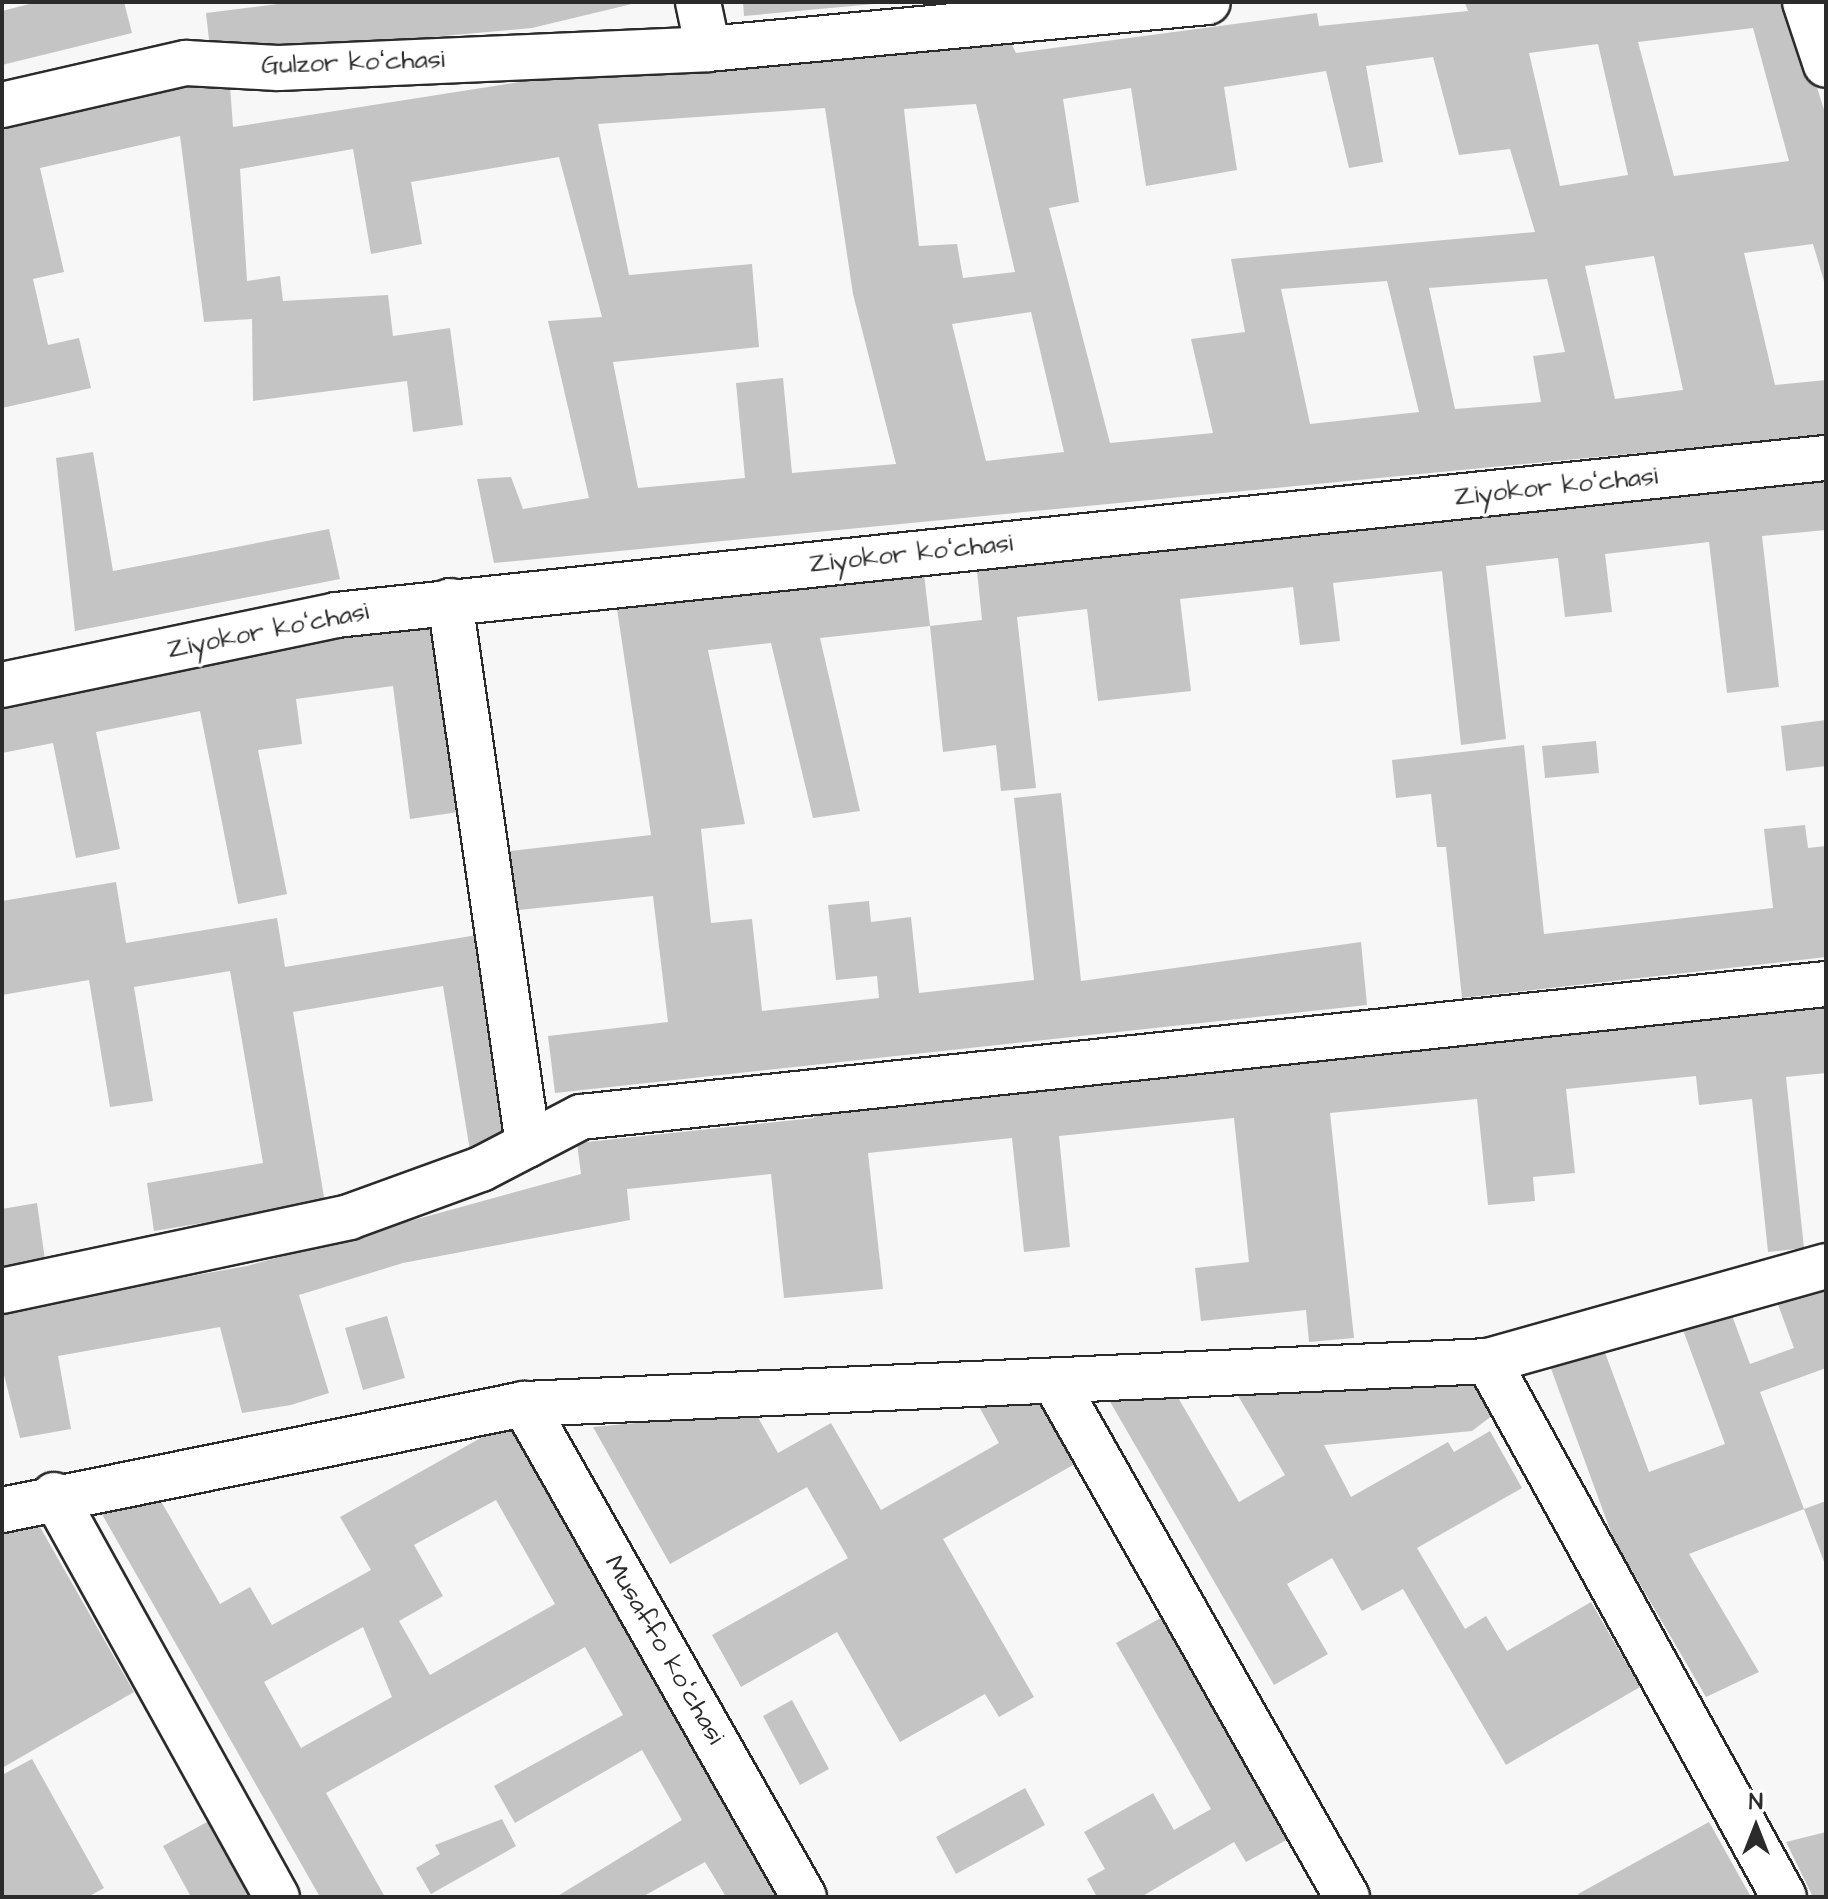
<!DOCTYPE html>
<meta charset="utf-8">
<style>
body{margin:0}
#map{position:relative;width:1828px;height:1899px;overflow:hidden;background:#f7f7f7;font-family:"Architects Daughter",sans-serif}
div>[style]{position:absolute}
.building>*{inset:0;background:#c4c4c4}
.roads{filter:drop-shadow(2px 0 #2b2b2b) drop-shadow(-2px 0 #2b2b2b) drop-shadow(0 2px #2b2b2b) drop-shadow(0 -2px #2b2b2b)}
.minor>*{height:44px;margin:-22px;padding:0 22px;transform-origin:22px;border-radius:22px;background:#fff}
span{translate:-50% -50%;white-space:nowrap;text-align:center;line-height:1.15;-webkit-text-stroke:7px #fff;paint-order:stroke}
.street-label{font-size:26px;color:#2b2b2b}
.frame{position:absolute;inset:0;border:4px solid #2b2b2b;pointer-events:none}
.north{position:absolute;left:1716px;top:1787px;width:80px;height:80px;-webkit-text-stroke:6px #fff;paint-order:stroke;rotate:0deg;font-size:22px;font-weight:700;line-height:32px;text-align:center;color:#2b2b2b}
.north::after{content:'';display:block;margin:auto;width:28px;height:36px;background:#2b2b2b;clip-path:polygon(50% 0,100% 100%,50% 72%,0 100%)}
</style>
<div id="map">
<div class="building">
<div style="clip-path:polygon(37px 2px,124px 2px,132px 33px,2px 65px,2px 11px)"></div>
<div style="clip-path:polygon(294px 2px,636px 2px,636px 3px,532px 28px,211px 57px,206px 13px)"></div>
<div style="clip-path:polygon(743px 2px,874px 2px,874px 4px,744px 16px)"></div>
<div style="clip-path:polygon(evenodd,1477px 2px,1790px 2px,1826px 116px,1826px 288px,1813px 244px,1744px 253px,1775px 385px,1826px 380px,1826px 435px,494px 563px,477px 479px,511px 477px,523px 509px,589px 498px,548px 321px,602px 317px,559px 157px,411px 182px,422px 244px,371px 254px,353px 149px,240px 169px,247px 281px,280px 276px,283px 301px,388px 295px,393px 336px,450px 328px,463px 425px,413px 432px,407px 381px,253px 401px,252px 319px,204px 322px,180px 136px,40px 168px,64px 272px,33px 279px,48px 345px,79px 338px,91px 388px,2px 408px,2px 112px,229px 72px,233px 127px,545px 78px,1011px 43px,1016px 53px,1317px 13px,1319px 26px,1468px 11px,1465px 3px,1477px 2px,1753px 28px,1789px 161px,1674px 176px,1638px 42px,1753px 28px,1477px 2px,1598px 44px,1628px 175px,1560px 186px,1529px 53px,1598px 44px,1477px 2px,1433px 57px,1459px 155px,1510px 149px,1535px 232px,1231px 259px,1245px 332px,1191px 339px,1213px 433px,1110px 443px,1049px 208px,1079px 202px,1063px 99px,1131px 88px,1146px 186px,1237px 170px,1224px 87px,1326px 71px,1349px 168px,1383px 162px,1366px 66px,1433px 57px,1477px 2px,976px 104px,1015px 272px,963px 278px,957px 244px,919px 246px,904px 109px,976px 104px,1477px 2px,825px 108px,853px 294px,896px 464px,792px 473px,783px 378px,736px 383px,745px 478px,638px 488px,613px 362px,759px 347px,752px 264px,629px 275px,598px 124px,825px 108px,1477px 2px,1654px 256px,1683px 390px,1615px 399px,1585px 266px,1654px 256px,1477px 2px,1547px 279px,1565px 352px,1533px 356px,1541px 402px,1455px 409px,1429px 288px,1547px 279px,1477px 2px,1387px 281px,1419px 412px,1310px 424px,1281px 289px,1387px 281px,1477px 2px,1031px 312px,1064px 452px,986px 461px,952px 324px,1031px 312px)"></div>
<div style="clip-path:polygon(93px 452px,113px 571px,329px 529px,340px 579px,75px 631px,56px 458px)"></div>
<div style="clip-path:polygon(1826px 476px,1826px 530px,1762px 536px,1779px 687px,1727px 693px,1709px 542px,1605px 554px,1612px 612px,1565px 617px,1558px 558px,1486px 566px,1506px 739px,1461px 745px,1442px 571px,1333px 583px,1340px 641px,1300px 645px,1293px 587px,1180px 599px,1191px 691px,1098px 701px,1087px 609px,1017px 617px,1036px 788px,1001px 791px,996px 745px,943px 752px,930px 626px,820px 638px,860px 811px,813px 818px,771px 643px,708px 650px,745px 824px,701px 829px,711px 923px,752px 919px,762px 1011px,879px 998px,877px 976px,836px 980px,828px 905px,869px 901px,871px 922px,911px 917px,919px 993px,1034px 980px,1014px 798px,1061px 793px,1081px 981px,1361px 942px,1367px 1005px,555px 1093px,548px 1036px,668px 1022px,653px 896px,509px 911px,502px 852px,651px 835px,617px 609px,924px 574px,930px 626px,982px 620px,977px 571px)"></div>
<div style="clip-path:polygon(441px 625px,466px 811px,410px 819px,393px 686px,296px 699px,302px 744px,258px 750px,287px 894px,238px 904px,200px 711px,96px 732px,120px 849px,76px 858px,53px 743px,2px 753px,2px 700px,238px 653px)"></div>
<div style="clip-path:polygon(1826px 720px,1826px 766px,1786px 771px,1781px 726px)"></div>
<div style="clip-path:polygon(1596px 741px,1599px 773px,1545px 778px,1542px 746px)"></div>
<div style="clip-path:polygon(1524px 745px,1544px 934px,1773px 908px,1764px 829px,1805px 825px,1808px 848px,1826px 846px,1826px 957px,1462px 998px,1446px 847px,1437px 847px,1431px 794px,1396px 798px,1392px 760px)"></div>
<div style="clip-path:polygon(116px 882px,126px 943px,277px 918px,285px 967px,483px 934px,519px 1144px,470px 1151px,443px 986px,293px 1012px,325px 1203px,154px 1231px,147px 1183px,263px 1163px,230px 971px,134px 987px,153px 1101px,110px 1107px,89px 980px,2px 995px,2px 901px)"></div>
<div style="clip-path:polygon(1826px 1005px,1826px 1073px,1786px 1077px,1804px 1248px,1768px 1252px,1752px 1099px,1699px 1105px,1696px 1076px,1566px 1089px,1575px 1173px,1533px 1177px,1535px 1201px,1488px 1205px,1477px 1099px,1330px 1113px,1354px 1338px,1309px 1342px,1306px 1310px,1201px 1321px,1195px 1268px,1249px 1262px,1234px 1118px,1059px 1136px,1070px 1247px,1024px 1252px,1012px 1138px,868px 1153px,883px 1289px,784px 1298px,771px 1174px,627px 1189px,630px 1220px,403px 1263px,299px 1295px,329px 1393px,291px 1405px,242px 1413px,220px 1327px,58px 1356px,71px 1429px,20px 1438px,2px 1367px,2px 1310px,247px 1266px,581px 1174px,577px 1143px,814px 1118px,813px 1110px)"></div>
<div style="clip-path:polygon(37px 1203px,45px 1260px,2px 1267px,2px 1209px)"></div>
<div style="clip-path:polygon(1826px 1275px,1826px 1368px,1760px 1392px,1804px 1509px,1689px 1554px,1759px 1672px,1706px 1697px,1613px 1538px,1550px 1366px,1603px 1347px,1649px 1472px,1725px 1444px,1679px 1319px,1727px 1302px,1750px 1364px,1794px 1348px,1776px 1299px)"></div>
<div style="clip-path:polygon(387px 1316px,405px 1378px,363px 1390px,345px 1328px)"></div>
<div style="clip-path:polygon(1290px 1383px,1295px 1393px,1482px 1385px,1493px 1415px,1472px 1431px,1324px 1445px,1351px 1497px,1448px 1442px,1454px 1452px,1490px 1431px,1522px 1488px,1417px 1548px,1465px 1629px,1486px 1616px,1507px 1651px,1591px 1602px,1640px 1687px,1506px 1765px,1403px 1589px,1362px 1611px,1332px 1558px,1287px 1584px,1328px 1654px,1274px 1685px,1105px 1393px,1173px 1389px,1239px 1502px,1285px 1475px,1231px 1384px)"></div>
<div style="clip-path:polygon(1043px 1396px,1080px 1461px,943px 1539px,1034px 1697px,999px 1717px,985px 1694px,900px 1742px,837px 1632px,741px 1687px,712px 1635px,848px 1558px,807px 1487px,670px 1564px,593px 1427px,755px 1412px,778px 1453px,831px 1423px,881px 1510px,999px 1443px,976px 1401px)"></div>
<div style="clip-path:polygon(evenodd,516px 1418px,788px 1897px,726px 1897px,705px 1862px,642px 1897px,556px 1897px,682px 1820px,642px 1750px,515px 1823px,494px 1786px,623px 1715px,585px 1647px,326px 1793px,385px 1897px,320px 1897px,99px 1509px,158px 1496px,220px 1604px,250px 1587px,272px 1625px,371px 1570px,340px 1517px,516px 1418px,496px 1500px,555px 1604px,430px 1675px,399px 1621px,443px 1596px,414px 1545px,496px 1500px,516px 1418px,363px 1627px,392px 1697px,301px 1748px,264px 1682px,363px 1627px)"></div>
<div style="clip-path:polygon(1826px 1501px,1826px 1567px,1804px 1509px)"></div>
<div style="clip-path:polygon(36px 1520px,134px 1692px,2px 1768px,2px 1530px)"></div>
<div style="clip-path:polygon(1166px 1615px,1292px 1837px,1246px 1862px,1234px 1842px,1141px 1897px,1097px 1897px,1087px 1879px,1105px 1869px,1084px 1832px,1153px 1793px,1174px 1830px,1211px 1809px,1116px 1643px)"></div>
<div style="clip-path:polygon(792px 1700px,829px 1769px,800px 1785px,763px 1716px)"></div>
<div style="clip-path:polygon(32px 1759px,104px 1888px,88px 1897px,2px 1897px,2px 1775px)"></div>
<div style="clip-path:polygon(1025px 1788px,1045px 1825px,956px 1874px,936px 1837px)"></div>
<div style="clip-path:polygon(218px 1816px,263px 1897px,191px 1897px,163px 1846px)"></div>
<div style="clip-path:polygon(502px 1819px,516px 1846px,431px 1894px,416px 1868px,440px 1854px,435px 1845px)"></div>
<div style="clip-path:polygon(1709px 1822px,1751px 1897px,1579px 1897px,1578px 1894px)"></div>
<div style="clip-path:polygon(1826px 1832px,1826px 1897px,1813px 1897px,1786px 1842px)"></div>
</div>
<div class="roads">
<div class="minor">
<div style="left:698px;top:2px;width:48px;rotate:78deg"></div>
<div style="left:1805px;top:2px;width:66px;rotate:71.6deg"></div>
<div style="left:2px;top:105px;width:189px;rotate:-12.9deg"></div>
<div style="left:186px;top:63px;width:92px;rotate:3.1deg"></div>
<div style="left:278px;top:68px;width:430px;rotate:-2.5deg"></div>
<div style="left:708px;top:49px;width:502px;rotate:-5.37deg"></div>
<div style="left:450px;top:601px;width:549px;rotate:81.83deg"></div>
<div style="left:2px;top:685px;width:341px;rotate:-11.8deg"></div>
<div style="left:336px;top:615px;width:1498px;rotate:-6.02deg"></div>
<div style="left:2px;top:1291px;width:355px;rotate:-12deg"></div>
<div style="left:349px;top:1217px;width:140px;rotate:-20deg"></div>
<div style="left:481px;top:1169px;width:113px;rotate:-27.5deg"></div>
<div style="left:581px;top:1117px;width:1252px;rotate:-6.1deg"></div>
<div style="left:1488px;top:1361px;width:612px;rotate:61.09deg"></div>
<div style="left:1056px;top:1384px;width:590px;rotate:60.44deg"></div>
<div style="left:524px;top:1404px;width:567px;rotate:60.41deg"></div>
<div style="left:54px;top:1495px;width:460px;rotate:61deg"></div>
<div style="left:2px;top:1510px;width:533px;rotate:-11.48deg"></div>
<div style="left:524px;top:1404px;width:965px;rotate:-2.55deg"></div>
<div style="left:1488px;top:1361px;width:351px;rotate:-15.7deg"></div>
</div>
</div>
<div class="street-label">
<span style="left:353px;top:63px;rotate:-2deg">Gulzor koʻchasi</span>
<span style="left:1556px;top:487px;rotate:-6deg">Ziyokor koʻchasi</span>
<span style="left:911px;top:554px;rotate:-6deg">Ziyokor koʻchasi</span>
<span style="left:268px;top:631px;rotate:-11deg">Ziyokor koʻchasi</span>
<span style="left:664px;top:1650px;rotate:60deg">Musaffo koʻchasi</span>
</div>
<div class="frame"></div>
<div class="north">N</div>
</div>
